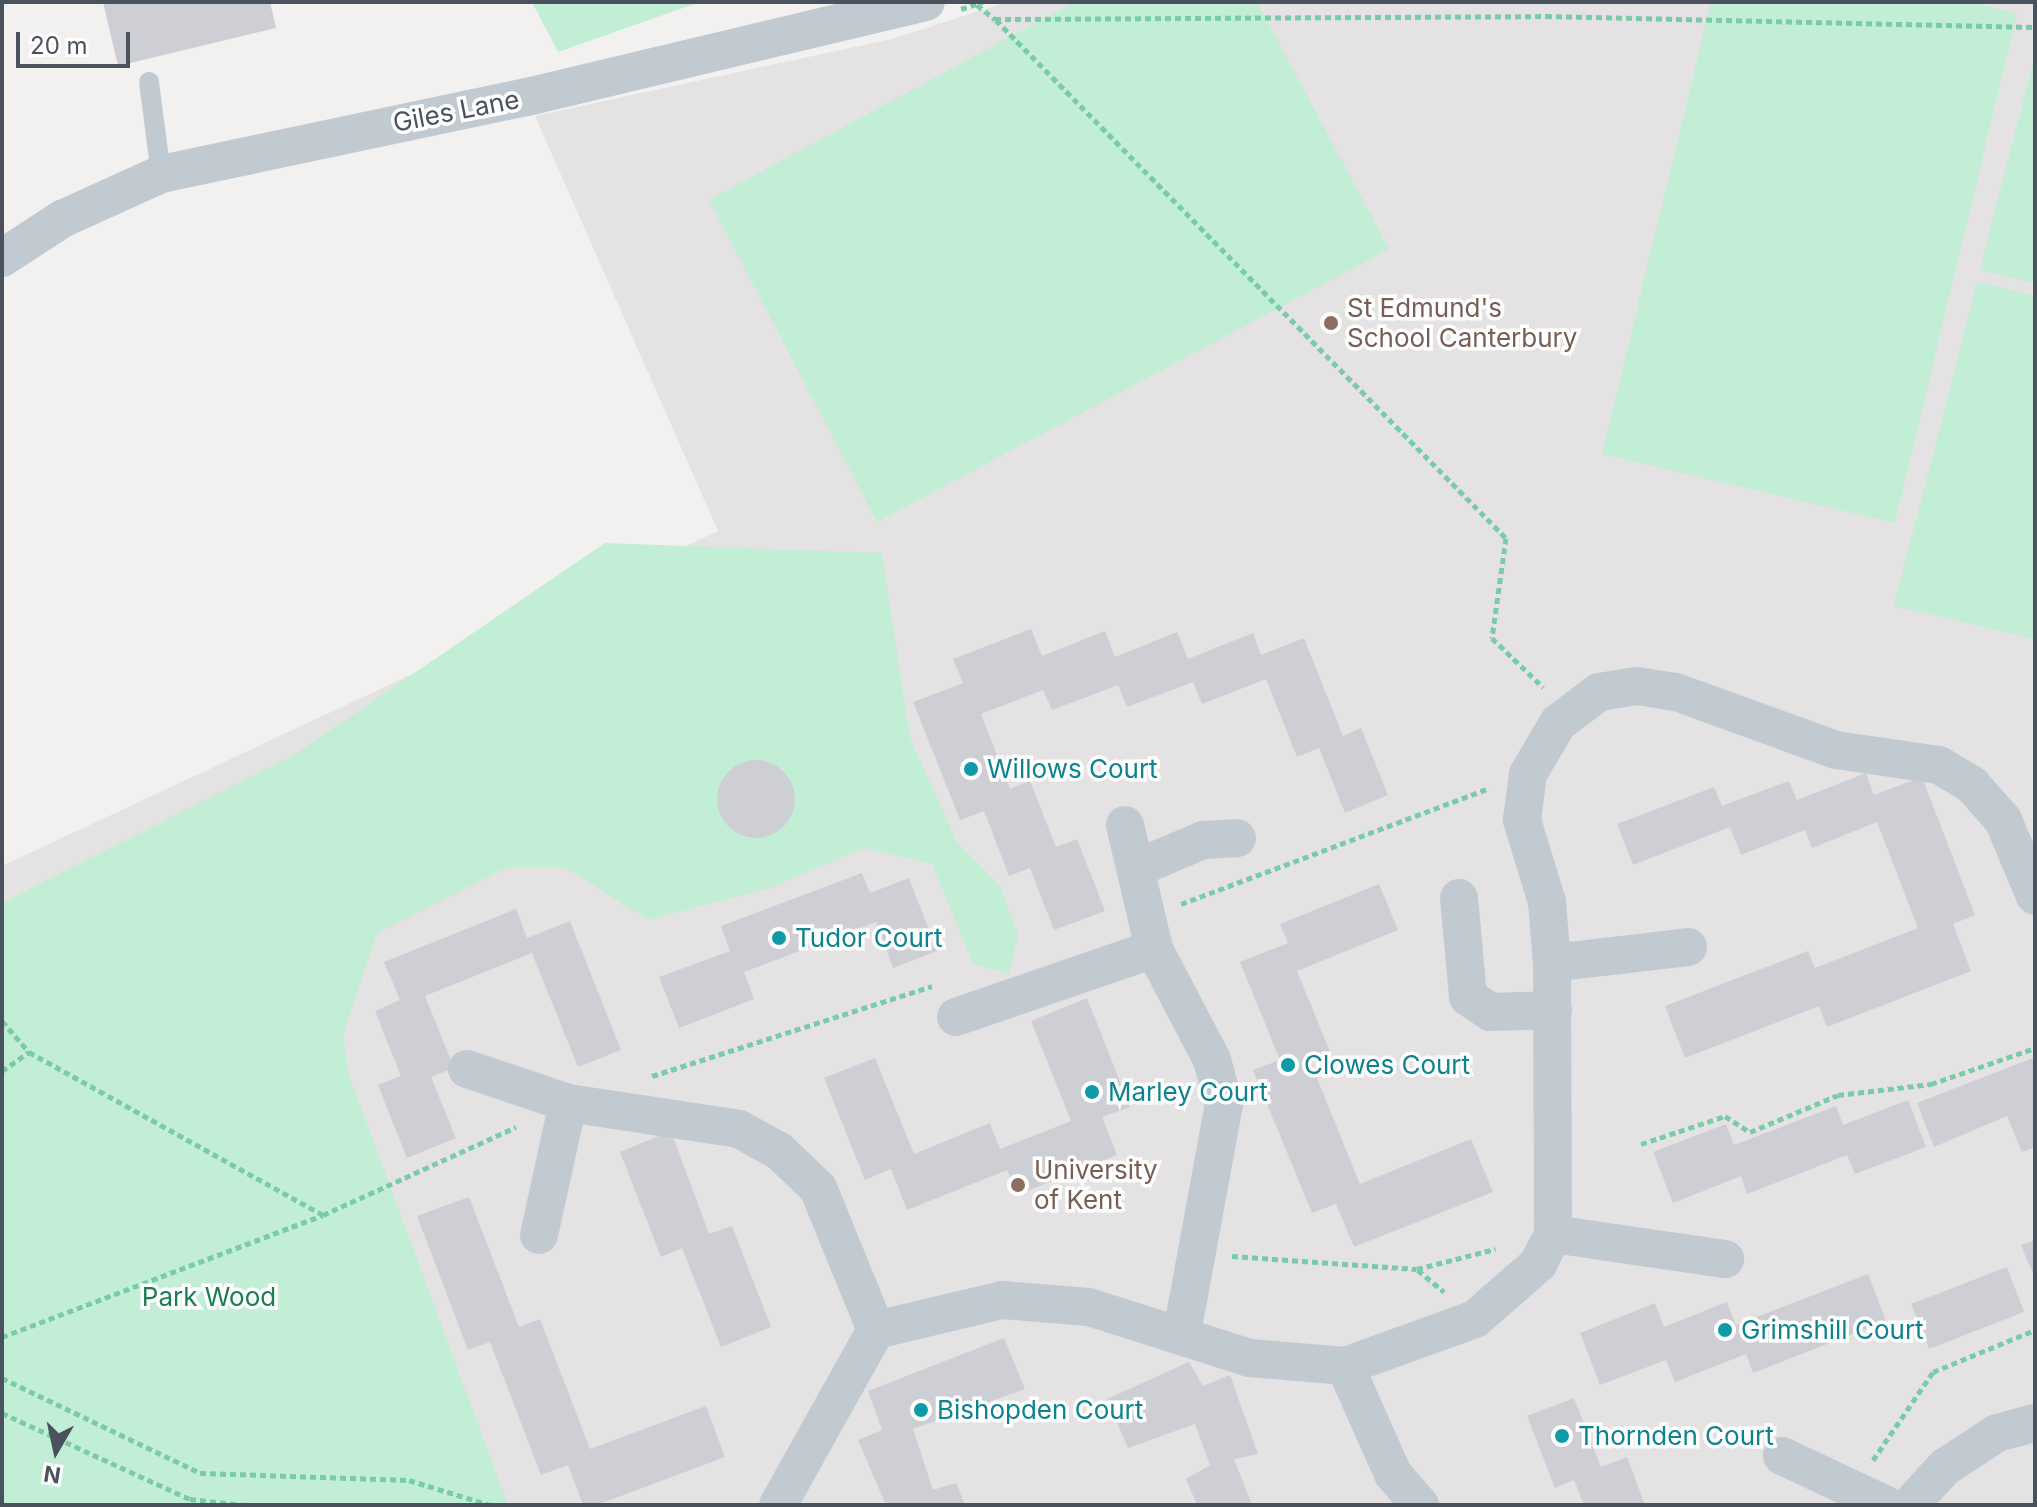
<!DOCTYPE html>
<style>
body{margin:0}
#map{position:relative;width:2037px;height:1507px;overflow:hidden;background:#f3f1f0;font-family:Inter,sans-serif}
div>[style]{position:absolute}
.education>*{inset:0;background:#e4e2e2}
.green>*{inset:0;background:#c1eed5}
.building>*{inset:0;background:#cecfd5}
.round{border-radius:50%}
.path>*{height:5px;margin-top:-2.5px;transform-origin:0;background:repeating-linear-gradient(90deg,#7acba8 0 6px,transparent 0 10px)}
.service>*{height:20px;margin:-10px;padding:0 10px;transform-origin:10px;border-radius:10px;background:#c2cad1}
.minor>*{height:38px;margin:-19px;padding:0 19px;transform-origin:19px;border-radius:19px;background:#c2cad1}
.dots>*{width:22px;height:22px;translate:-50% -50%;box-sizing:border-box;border:4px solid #fff;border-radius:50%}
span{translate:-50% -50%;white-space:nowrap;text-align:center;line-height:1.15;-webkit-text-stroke:7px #fff;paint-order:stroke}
.street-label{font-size:26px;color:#49525d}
.education-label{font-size:26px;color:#785e54}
.left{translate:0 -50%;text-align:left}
.culture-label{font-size:26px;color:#0d838f}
.park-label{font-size:26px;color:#1b7d52}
.frame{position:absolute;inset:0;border:4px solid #49525d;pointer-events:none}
.north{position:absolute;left:16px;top:1411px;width:80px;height:80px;-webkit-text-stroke:6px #fff;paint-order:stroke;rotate:189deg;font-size:22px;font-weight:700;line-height:32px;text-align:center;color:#49525d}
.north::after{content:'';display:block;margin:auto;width:28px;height:36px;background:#49525d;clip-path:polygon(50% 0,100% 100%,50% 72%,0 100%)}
.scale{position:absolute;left:16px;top:32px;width:114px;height:36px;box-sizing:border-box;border:4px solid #49525d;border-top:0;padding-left:10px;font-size:24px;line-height:28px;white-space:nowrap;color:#49525d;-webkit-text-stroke:6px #fff;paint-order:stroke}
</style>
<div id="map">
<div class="education">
<div style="clip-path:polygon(1007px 2px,2035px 2px,2035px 1505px,2px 1505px,2px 866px,718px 531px,535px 116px,892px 39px)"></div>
</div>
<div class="green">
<div style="clip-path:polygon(532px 2px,700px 2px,558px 52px)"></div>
<div style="clip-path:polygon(1075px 2px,1257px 2px,1389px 249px,877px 522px,709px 200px)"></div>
<div style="clip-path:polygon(1711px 2px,1970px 2px,2017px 14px,1895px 523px,1602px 454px)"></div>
<div style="clip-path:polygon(2035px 54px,2035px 283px,1980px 270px)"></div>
<div style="clip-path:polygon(1977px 282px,2035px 296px,2035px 639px,1894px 606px)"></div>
<div style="clip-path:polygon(605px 543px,882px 553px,910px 738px,957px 842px,1001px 887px,1018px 935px,1009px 974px,973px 964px,932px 864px,864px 848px,770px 888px,648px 920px,565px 867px,508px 867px,377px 933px,343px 1035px,349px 1075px,508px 1505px,2px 1505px,2px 903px,294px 755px)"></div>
</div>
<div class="building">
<div style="clip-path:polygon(103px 2px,270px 2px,276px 28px,118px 66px)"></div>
<div style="clip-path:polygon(1031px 629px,1042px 656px,1105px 631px,1115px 657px,1177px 632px,1188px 659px,1253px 633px,1261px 655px,1304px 638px,1343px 736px,1361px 728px,1388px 795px,1345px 813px,1319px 748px,1297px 757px,1266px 679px,1202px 704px,1193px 682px,1127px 707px,1118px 685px,1052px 710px,1043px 690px,981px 714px,1010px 789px,1030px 781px,1056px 847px,1077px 839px,1105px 911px,1054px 930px,1030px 868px,1009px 876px,984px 811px,960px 820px,913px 702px,963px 683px,953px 659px)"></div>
<div class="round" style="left:717px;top:760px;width:78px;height:78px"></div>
<div style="clip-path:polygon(1866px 773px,1874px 795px,1922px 777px,1975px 915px,1953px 924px,1971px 971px,1827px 1027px,1819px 1006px,1685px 1058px,1665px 1006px,1808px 951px,1815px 968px,1918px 928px,1877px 822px,1812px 848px,1805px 830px,1741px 855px,1730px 827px,1633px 865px,1617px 824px,1714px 787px,1722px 806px,1789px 781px,1797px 800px)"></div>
<div style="clip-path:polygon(862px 873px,870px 893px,909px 878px,937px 951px,893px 968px,876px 922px,744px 972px,754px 999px,679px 1028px,659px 977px,730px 951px,721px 926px)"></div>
<div style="clip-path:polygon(1379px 884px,1398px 930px,1297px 971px,1330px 1052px,1310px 1061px,1360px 1184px,1471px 1139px,1493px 1192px,1354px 1247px,1336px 1204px,1312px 1213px,1253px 1070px,1280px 1060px,1240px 962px,1288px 943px,1280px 924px)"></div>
<div style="clip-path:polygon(516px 909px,527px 938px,570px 921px,621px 1050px,578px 1067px,532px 953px,425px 996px,454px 1068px,431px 1077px,456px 1138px,407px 1158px,378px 1085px,401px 1076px,375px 1011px,400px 1000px,384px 962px)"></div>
<div style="clip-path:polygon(1087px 998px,1130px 1107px,1102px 1117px,1117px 1155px,1017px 1195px,1007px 1170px,907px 1210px,891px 1169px,865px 1180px,824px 1078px,875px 1058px,914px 1154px,990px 1123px,1000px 1149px,1071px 1121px,1031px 1021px)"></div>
<div style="clip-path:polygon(2035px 1057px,2035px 1147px,2022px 1152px,2007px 1116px,1934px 1147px,1917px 1103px)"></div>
<div style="clip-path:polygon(1908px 1100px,1926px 1147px,1855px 1174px,1847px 1155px,1747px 1194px,1741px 1176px,1673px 1203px,1653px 1152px,1726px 1124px,1734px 1145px,1836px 1106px,1843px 1125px)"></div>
<div style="clip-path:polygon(671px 1131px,709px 1234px,732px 1226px,771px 1327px,721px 1347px,682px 1248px,661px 1257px,620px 1152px)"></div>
<div style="clip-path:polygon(469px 1197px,519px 1327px,540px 1319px,590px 1449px,706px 1406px,725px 1457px,597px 1505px,583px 1505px,568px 1465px,541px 1475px,490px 1342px,468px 1350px,417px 1216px)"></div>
<div style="clip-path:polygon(2035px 1240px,2035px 1279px,2021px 1245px)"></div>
<div style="clip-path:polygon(2007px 1267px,2024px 1312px,1929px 1349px,1911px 1304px)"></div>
<div style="clip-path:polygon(1868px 1274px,1886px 1321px,1753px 1373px,1746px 1354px,1675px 1382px,1666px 1360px,1600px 1385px,1580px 1333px,1655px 1303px,1664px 1327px,1727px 1302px,1736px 1325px)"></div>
<div style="clip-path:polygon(1004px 1338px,1025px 1389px,913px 1429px,933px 1490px,956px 1483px,965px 1505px,886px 1505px,858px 1440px,882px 1430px,868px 1391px)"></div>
<div style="clip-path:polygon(1189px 1362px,1203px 1386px,1230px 1375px,1258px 1454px,1234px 1459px,1252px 1505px,1197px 1505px,1186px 1479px,1210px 1465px,1195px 1424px,1128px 1448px,1107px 1399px)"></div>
<div style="clip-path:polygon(1574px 1398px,1601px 1467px,1627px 1457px,1645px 1505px,1584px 1505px,1574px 1480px,1555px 1488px,1527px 1416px)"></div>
</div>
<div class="path">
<div style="left:977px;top:5px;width:23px;rotate:38deg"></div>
<div style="left:995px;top:19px;width:551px;rotate:-0.31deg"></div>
<div style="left:1546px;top:16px;width:489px;rotate:1.3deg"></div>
<div style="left:961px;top:9px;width:23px;rotate:-18deg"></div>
<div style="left:996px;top:20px;width:727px;rotate:45.45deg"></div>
<div style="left:1506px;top:538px;width:101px;rotate:98deg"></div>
<div style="left:1492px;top:638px;width:71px;rotate:43.9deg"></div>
<div style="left:1181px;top:904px;width:330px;rotate:-20.6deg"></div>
<div style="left:2px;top:1021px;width:41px;rotate:48.9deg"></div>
<div style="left:29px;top:1052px;width:336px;rotate:29deg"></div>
<div style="left:2px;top:1071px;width:33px;rotate:-35deg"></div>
<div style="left:652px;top:1076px;width:294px;rotate:-17.8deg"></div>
<div style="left:1641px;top:1144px;width:89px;rotate:-18.4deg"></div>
<div style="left:1725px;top:1116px;width:30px;rotate:33deg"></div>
<div style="left:1750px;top:1132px;width:95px;rotate:-22.8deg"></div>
<div style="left:1838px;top:1095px;width:94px;rotate:-6.7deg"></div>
<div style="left:1931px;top:1084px;width:110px;rotate:-19.1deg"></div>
<div style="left:1232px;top:1256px;width:185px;rotate:4deg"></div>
<div style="left:1417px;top:1269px;width:81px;rotate:-14.4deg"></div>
<div style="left:1418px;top:1270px;width:34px;rotate:40deg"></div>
<div style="left:2px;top:1337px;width:343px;rotate:-20.8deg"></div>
<div style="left:323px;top:1215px;width:212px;rotate:-24.5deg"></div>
<div style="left:2px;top:1378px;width:220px;rotate:25.6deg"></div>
<div style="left:200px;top:1473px;width:209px;rotate:1.9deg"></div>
<div style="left:409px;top:1480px;width:85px;rotate:17.2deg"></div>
<div style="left:2px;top:1413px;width:207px;rotate:24.6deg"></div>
<div style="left:190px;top:1499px;width:53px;rotate:6.5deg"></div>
<div style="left:1873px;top:1460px;width:107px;rotate:-55.7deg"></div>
<div style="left:1933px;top:1372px;width:110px;rotate:-22.4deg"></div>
</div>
<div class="service">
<div style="left:149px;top:82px;width:93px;rotate:82.6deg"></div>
</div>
<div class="minor">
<div style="left:2px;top:258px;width:72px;rotate:-33deg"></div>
<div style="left:62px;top:219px;width:109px;rotate:-24.4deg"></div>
<div style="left:161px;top:174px;width:374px;rotate:-11.9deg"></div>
<div style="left:527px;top:97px;width:410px;rotate:-13.4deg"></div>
<div style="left:1125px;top:825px;width:127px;rotate:76.8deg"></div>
<div style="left:1154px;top:949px;width:125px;rotate:62.4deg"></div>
<div style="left:1212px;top:1060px;width:46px;rotate:74.7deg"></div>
<div style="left:1224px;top:1104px;width:233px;rotate:100.4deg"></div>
<div style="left:1137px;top:868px;width:72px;rotate:-23deg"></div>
<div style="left:1203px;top:840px;width:34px;rotate:-3deg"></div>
<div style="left:1459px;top:898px;width:99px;rotate:84.8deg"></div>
<div style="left:1468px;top:997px;width:27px;rotate:34deg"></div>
<div style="left:1490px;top:1012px;width:63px;rotate:-1.8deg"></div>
<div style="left:1552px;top:963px;width:137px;rotate:-6.7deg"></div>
<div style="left:956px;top:1017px;width:209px;rotate:-19deg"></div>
<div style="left:467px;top:1069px;width:107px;rotate:18.6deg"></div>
<div style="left:568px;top:1103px;width:173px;rotate:8.6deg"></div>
<div style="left:739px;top:1129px;width:46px;rotate:28.8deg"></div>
<div style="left:779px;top:1151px;width:54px;rotate:43.5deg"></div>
<div style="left:818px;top:1188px;width:153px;rotate:67.8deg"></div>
<div style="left:1553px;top:1234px;width:174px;rotate:8.3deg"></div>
<div style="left:539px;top:1235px;width:135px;rotate:-77.6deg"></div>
<div style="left:1345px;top:1366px;width:118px;rotate:66deg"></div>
<div style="left:1393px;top:1474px;width:41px;rotate:48.9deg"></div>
<div style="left:1782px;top:1456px;width:115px;rotate:25.2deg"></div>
<div style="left:778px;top:1505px;width:201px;rotate:-60.8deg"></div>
<div style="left:876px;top:1330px;width:130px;rotate:-13.4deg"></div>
<div style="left:1002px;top:1300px;width:87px;rotate:4.6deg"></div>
<div style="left:1089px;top:1307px;width:169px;rotate:17.6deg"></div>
<div style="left:1250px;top:1358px;width:95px;rotate:4.8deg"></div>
<div style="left:1345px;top:1366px;width:138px;rotate:-19.9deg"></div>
<div style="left:1475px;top:1319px;width:84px;rotate:-41.1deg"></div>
<div style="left:1538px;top:1264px;width:34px;rotate:-63deg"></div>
<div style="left:1553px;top:1234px;width:271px;rotate:-90.2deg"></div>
<div style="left:1552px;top:963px;width:61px;rotate:-94.7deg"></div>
<div style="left:1547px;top:902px;width:86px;rotate:-107deg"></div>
<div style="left:1522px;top:820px;width:46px;rotate:-82.6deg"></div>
<div style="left:1528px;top:774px;width:59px;rotate:-59.5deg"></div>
<div style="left:1558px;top:723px;width:51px;rotate:-37.1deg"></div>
<div style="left:1599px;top:692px;width:38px;rotate:-9deg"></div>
<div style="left:1637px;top:686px;width:39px;rotate:9deg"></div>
<div style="left:1676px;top:692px;width:170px;rotate:19.9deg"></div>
<div style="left:1836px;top:750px;width:104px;rotate:8.3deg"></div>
<div style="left:1939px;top:765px;width:39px;rotate:31deg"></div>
<div style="left:1972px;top:785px;width:47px;rotate:48.5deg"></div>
<div style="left:2003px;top:820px;width:82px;rotate:67.2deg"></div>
<div style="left:1910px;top:1505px;width:52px;rotate:-47.4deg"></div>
<div style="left:1945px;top:1467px;width:62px;rotate:-33.2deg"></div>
<div style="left:1997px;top:1433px;width:39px;rotate:-15deg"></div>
</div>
<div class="dots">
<div style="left:1331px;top:323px;background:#8d6e63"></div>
<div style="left:971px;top:769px;background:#0f9aa8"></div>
<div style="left:779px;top:938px;background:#0f9aa8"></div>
<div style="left:1288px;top:1065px;background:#0f9aa8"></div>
<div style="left:1092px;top:1092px;background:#0f9aa8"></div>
<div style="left:1018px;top:1185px;background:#8d6e63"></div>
<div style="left:1725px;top:1330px;background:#0f9aa8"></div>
<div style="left:921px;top:1410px;background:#0f9aa8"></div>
<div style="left:1562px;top:1436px;background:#0f9aa8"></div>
</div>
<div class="street-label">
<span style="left:456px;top:111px;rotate:-11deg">Giles Lane</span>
</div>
<div class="education-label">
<span class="left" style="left:1347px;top:323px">St Edmund's<br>School Canterbury</span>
<span class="left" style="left:1034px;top:1185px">University<br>of Kent</span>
</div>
<div class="culture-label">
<span class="left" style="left:987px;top:769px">Willows Court</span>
<span class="left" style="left:795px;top:938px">Tudor Court</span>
<span class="left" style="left:1304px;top:1065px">Clowes Court</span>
<span class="left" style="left:1108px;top:1092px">Marley Court</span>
<span class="left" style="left:1741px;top:1330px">Grimshill Court</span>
<span class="left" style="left:937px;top:1410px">Bishopden Court</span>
<span class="left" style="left:1578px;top:1436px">Thornden Court</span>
</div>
<div class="park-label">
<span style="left:209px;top:1297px">Park Wood</span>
</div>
<div class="frame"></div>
<div class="north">N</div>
<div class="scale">20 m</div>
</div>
